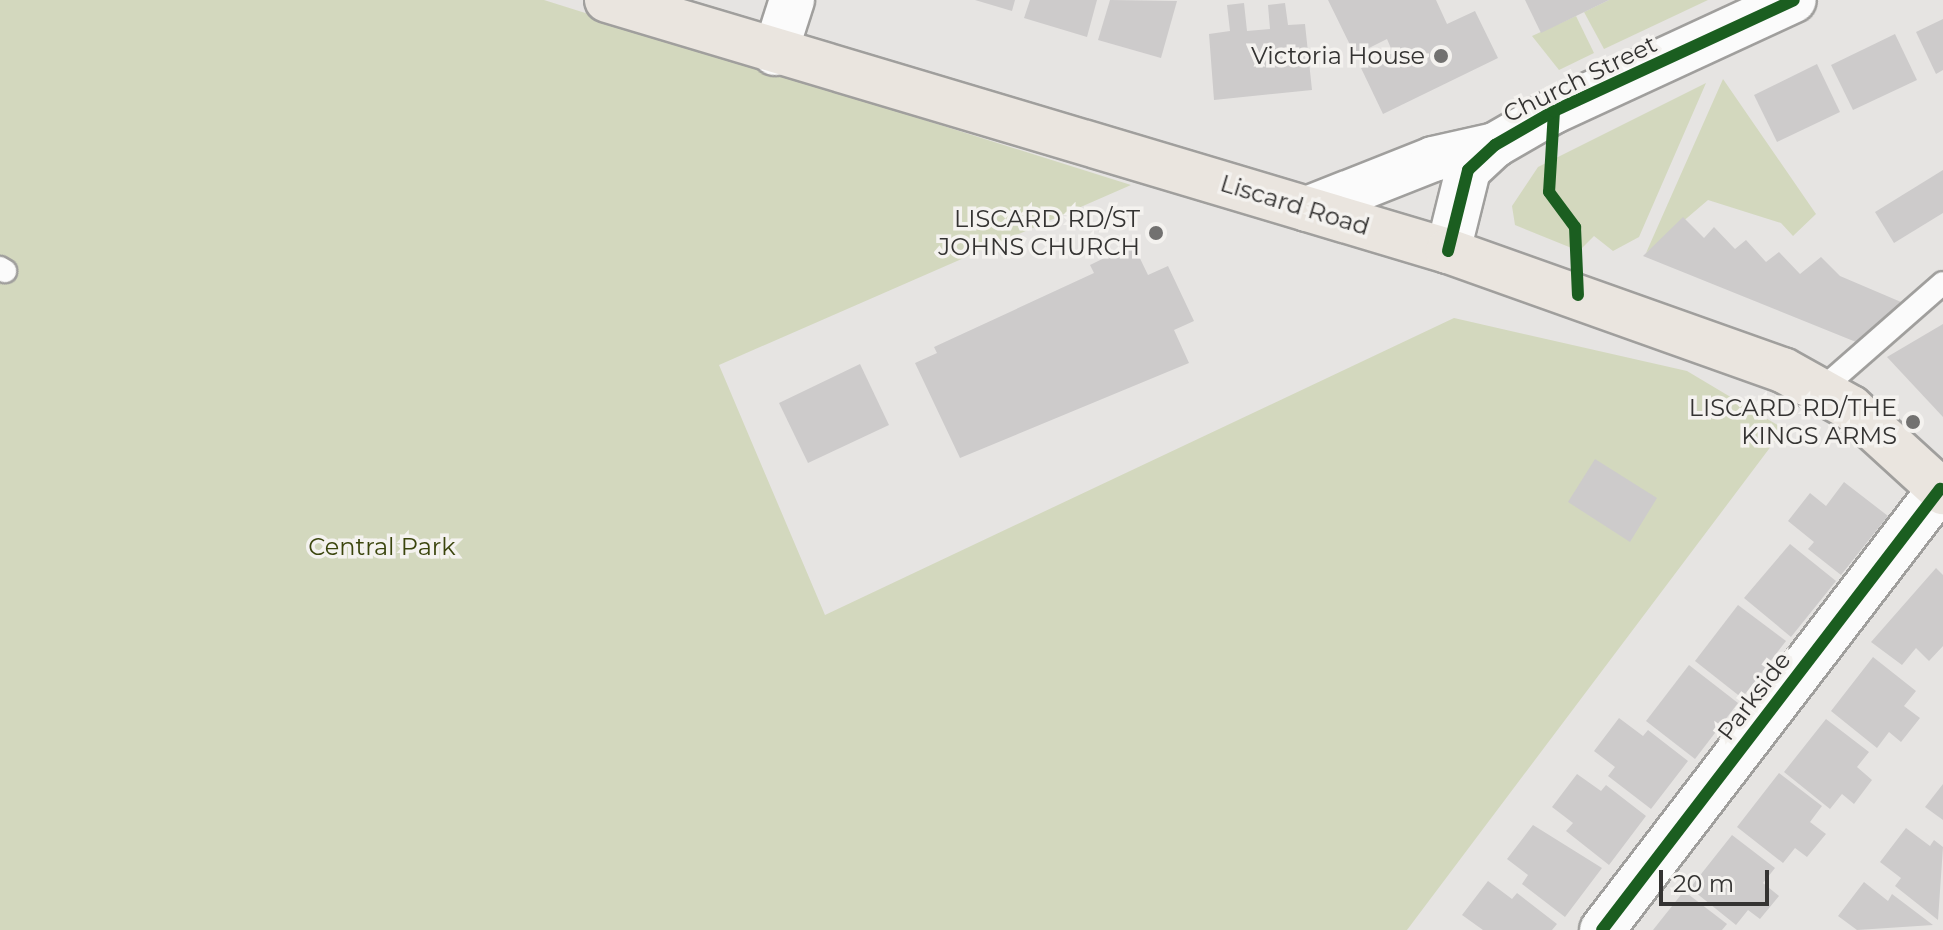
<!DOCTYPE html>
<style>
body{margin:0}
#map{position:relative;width:1943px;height:930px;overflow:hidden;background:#e6e4e2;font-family:Montserrat,sans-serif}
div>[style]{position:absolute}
.green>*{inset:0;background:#d3d8be}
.building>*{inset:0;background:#cdcbcb}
.roads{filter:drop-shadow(2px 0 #a09f9d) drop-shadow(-2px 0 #a09f9d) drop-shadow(0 2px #a09f9d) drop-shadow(0 -2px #a09f9d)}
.service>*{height:22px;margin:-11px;padding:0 11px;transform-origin:11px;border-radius:11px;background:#fbfbfb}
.minor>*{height:44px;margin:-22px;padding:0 22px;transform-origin:22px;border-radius:22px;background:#fbfbfb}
.tertiary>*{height:44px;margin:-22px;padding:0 22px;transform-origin:22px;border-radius:22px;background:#fbfbfb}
.primary>*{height:44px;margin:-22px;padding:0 22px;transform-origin:22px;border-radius:22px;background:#eae5df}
.cycleway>*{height:12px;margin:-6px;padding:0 6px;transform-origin:6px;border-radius:6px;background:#1b5e20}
.dots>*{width:22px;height:22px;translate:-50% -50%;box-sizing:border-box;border:4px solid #f4f2ef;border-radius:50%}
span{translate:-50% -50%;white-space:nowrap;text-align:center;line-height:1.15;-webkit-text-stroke:7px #f4f2ef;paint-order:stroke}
.poi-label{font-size:24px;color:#343332}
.right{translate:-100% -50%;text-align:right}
.street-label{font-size:24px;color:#343332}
.park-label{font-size:24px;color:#3b450d}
.scale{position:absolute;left:1659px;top:870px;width:110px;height:36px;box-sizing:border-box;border:4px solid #343332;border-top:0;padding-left:10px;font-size:24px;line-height:28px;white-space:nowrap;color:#343332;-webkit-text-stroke:6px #f4f2ef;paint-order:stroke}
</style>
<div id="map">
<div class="green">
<div style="clip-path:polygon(0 0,544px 0,1131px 185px,719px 365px,825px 615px,1454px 318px,1687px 371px,1784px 429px,1407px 930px,0 930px)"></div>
<div style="clip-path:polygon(1609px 0,1708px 0,1604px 49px,1584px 12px)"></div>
<div style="clip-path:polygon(1576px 16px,1594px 53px,1559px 70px,1532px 36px)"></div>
<div style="clip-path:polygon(1723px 79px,1816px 214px,1793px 236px,1781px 223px,1708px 200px,1646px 253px)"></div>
<div style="clip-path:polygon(1706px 83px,1639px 237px,1613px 251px,1594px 236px,1579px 251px,1515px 225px,1512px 206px,1538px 167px)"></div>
</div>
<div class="building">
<div style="clip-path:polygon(975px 0,1015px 0,1012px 11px)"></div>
<div style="clip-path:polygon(1030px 0,1097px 0,1087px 37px,1024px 18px)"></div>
<div style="clip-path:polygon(1110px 0,1177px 1px,1161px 58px,1098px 40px)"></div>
<div style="clip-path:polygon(1328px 0,1436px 0,1447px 24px,1475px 11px,1498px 58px,1383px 114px,1361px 68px,1393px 53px,1387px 39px,1355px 55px)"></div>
<div style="clip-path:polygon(1525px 0,1609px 0,1541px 33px)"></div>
<div style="clip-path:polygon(1244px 3px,1247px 31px,1270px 29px,1268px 5px,1285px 3px,1288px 25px,1305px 24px,1312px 90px,1214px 100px,1209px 34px,1230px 31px,1227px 5px)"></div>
<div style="clip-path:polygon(1943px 19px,1943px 70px,1936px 74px,1916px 32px)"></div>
<div style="clip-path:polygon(1895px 34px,1917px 80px,1853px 110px,1831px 65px)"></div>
<div style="clip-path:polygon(1817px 64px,1840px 112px,1777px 142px,1754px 95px)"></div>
<div style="clip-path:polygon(1943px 170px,1943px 213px,1894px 243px,1875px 212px)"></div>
<div style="clip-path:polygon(1683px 217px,1704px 238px,1714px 227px,1735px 249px,1746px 240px,1766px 262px,1779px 252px,1800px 274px,1821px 257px,1840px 276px,1901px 302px,1861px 344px,1643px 256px)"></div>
<div style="clip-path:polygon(1133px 244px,1148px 275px,1168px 266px,1194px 321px,1174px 330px,1189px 363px,960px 458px,915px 363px,937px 353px,934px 347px,1094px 273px,1090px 265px)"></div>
<div style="clip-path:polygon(1943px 324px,1943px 417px,1887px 357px)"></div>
<div style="clip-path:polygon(860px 364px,889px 425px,808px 463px,779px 403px)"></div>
<div style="clip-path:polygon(1595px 459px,1657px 498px,1630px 542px,1568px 502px)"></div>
<div style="clip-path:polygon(1844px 482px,1888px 516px,1841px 575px,1808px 549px,1814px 542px,1788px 521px,1810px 493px,1826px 506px)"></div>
<div style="clip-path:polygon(1790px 544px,1836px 581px,1791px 637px,1744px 598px)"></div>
<div style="clip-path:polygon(1936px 568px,1943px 575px,1943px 646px,1929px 661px,1916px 648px,1902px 665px,1871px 642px)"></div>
<div style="clip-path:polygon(1738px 605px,1786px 641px,1742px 698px,1695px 661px)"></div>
<div style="clip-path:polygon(1873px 657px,1916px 691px,1904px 706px,1920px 718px,1901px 742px,1889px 732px,1877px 748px,1831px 711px)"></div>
<div style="clip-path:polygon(1689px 665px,1738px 703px,1695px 759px,1646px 721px)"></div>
<div style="clip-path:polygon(1619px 718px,1643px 736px,1648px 730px,1688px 761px,1651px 809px,1608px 776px,1615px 767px,1594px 751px)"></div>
<div style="clip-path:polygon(1826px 719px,1869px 752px,1857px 767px,1872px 780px,1854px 804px,1842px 794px,1830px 809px,1784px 772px)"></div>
<div style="clip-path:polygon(1779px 773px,1822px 806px,1810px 822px,1826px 834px,1807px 857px,1795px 848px,1783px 863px,1737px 827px)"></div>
<div style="clip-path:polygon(1577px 774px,1601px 791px,1606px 785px,1646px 816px,1609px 865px,1566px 831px,1573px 823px,1552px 807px)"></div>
<div style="clip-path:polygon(1943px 784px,1943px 820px,1925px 807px)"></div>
<div style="clip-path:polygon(1533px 825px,1602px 868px,1565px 917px,1522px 884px,1528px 875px,1507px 859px)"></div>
<div style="clip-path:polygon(1906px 828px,1930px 846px,1934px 840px,1943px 847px,1938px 920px,1895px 886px,1901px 878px,1880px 862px)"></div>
<div style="clip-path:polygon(1732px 835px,1775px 868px,1763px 883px,1779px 896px,1760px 919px,1748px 910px,1736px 925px,1690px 888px)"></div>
<div style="clip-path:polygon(1488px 881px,1512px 899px,1517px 893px,1557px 924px,1552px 930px,1483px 930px,1462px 915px)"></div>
<div style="clip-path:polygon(1864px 882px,1888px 901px,1892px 894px,1933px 925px,1857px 930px,1838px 916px)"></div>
<div style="clip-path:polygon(1684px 891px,1727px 924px,1722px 930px,1653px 930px)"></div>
</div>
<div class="roads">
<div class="service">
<div style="left:0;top:268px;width:6px;rotate:31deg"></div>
<div style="left:1823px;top:388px;width:159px;rotate:-41.2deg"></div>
</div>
<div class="minor">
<div style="left:775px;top:53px;width:56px;rotate:-72.2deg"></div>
<div style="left:1602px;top:930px;width:556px;rotate:-52.53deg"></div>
</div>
<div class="tertiary">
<div style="left:1307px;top:209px;width:136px;rotate:-21.6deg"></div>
<div style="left:1433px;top:159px;width:64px;rotate:-12.7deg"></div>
<div style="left:1448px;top:251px;width:83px;rotate:-76.1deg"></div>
<div style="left:1468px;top:170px;width:37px;rotate:-43deg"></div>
<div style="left:1495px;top:145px;width:68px;rotate:-30deg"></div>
<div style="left:1554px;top:111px;width:264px;rotate:-24.8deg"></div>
</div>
<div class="primary">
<div style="left:607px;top:0;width:878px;rotate:16.62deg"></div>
<div style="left:1448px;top:251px;width:356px;rotate:19.6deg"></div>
<div style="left:1783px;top:370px;width:78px;rotate:29.2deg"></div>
<div style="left:1851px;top:408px;width:125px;rotate:42.4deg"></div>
</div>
</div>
<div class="cycleway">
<div style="left:1554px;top:111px;width:81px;rotate:93.5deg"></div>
<div style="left:1549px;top:192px;width:44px;rotate:53.4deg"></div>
<div style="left:1575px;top:227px;width:68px;rotate:87.5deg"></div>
<div style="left:1448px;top:251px;width:83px;rotate:-76.1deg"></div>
<div style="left:1468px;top:170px;width:37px;rotate:-43deg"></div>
<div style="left:1495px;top:145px;width:68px;rotate:-30deg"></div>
<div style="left:1554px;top:111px;width:264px;rotate:-24.8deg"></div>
<div style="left:1602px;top:930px;width:556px;rotate:-52.53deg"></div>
</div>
<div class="dots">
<div style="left:1441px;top:56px;background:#727170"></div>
<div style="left:1156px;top:233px;background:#727170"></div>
<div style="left:1913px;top:422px;background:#727170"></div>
</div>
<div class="poi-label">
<span class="right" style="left:1425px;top:56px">Victoria House</span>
<span class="right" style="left:1140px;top:233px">LISCARD RD/ST<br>JOHNS CHURCH</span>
<span class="right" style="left:1897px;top:422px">LISCARD RD/THE<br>KINGS ARMS</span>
</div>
<div class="street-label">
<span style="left:1580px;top:79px;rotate:-26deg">Church Street</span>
<span style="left:1295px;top:205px;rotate:17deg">Liscard Road</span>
<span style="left:1754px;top:696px;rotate:-53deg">Parkside</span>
</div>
<div class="park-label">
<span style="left:382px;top:547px">Central Park</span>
</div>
<div class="scale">20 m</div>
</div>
